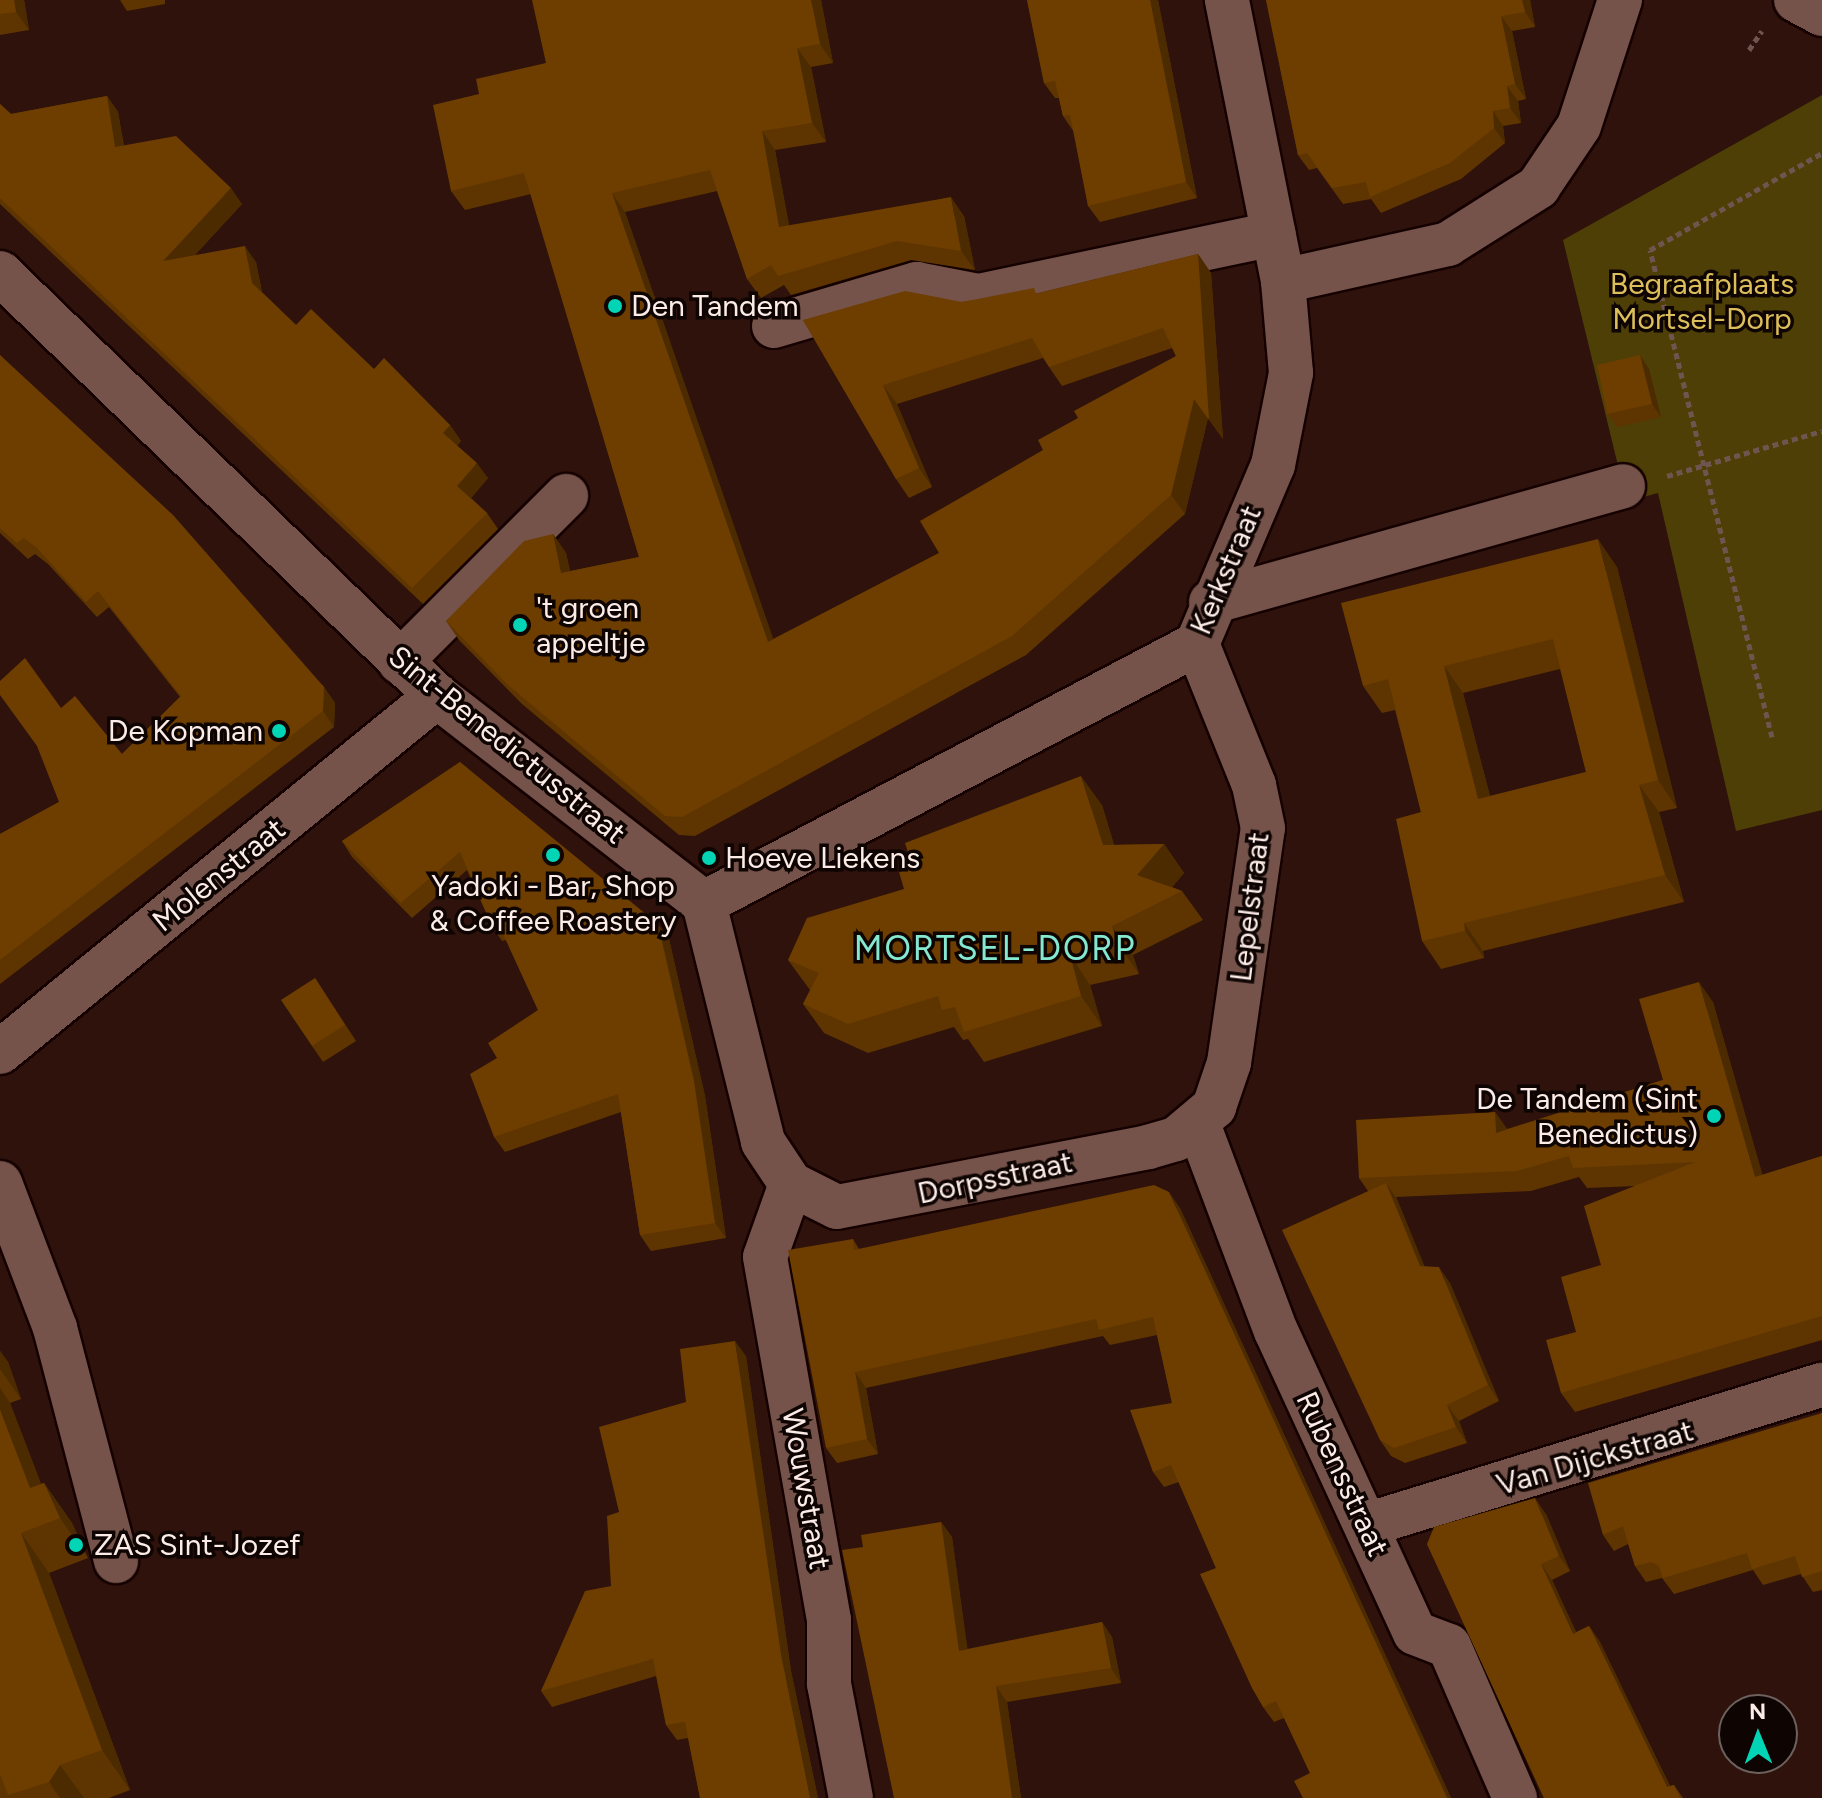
<!DOCTYPE html>
<style>
body{margin:0}
#map{position:relative;width:1822px;height:1798px;overflow:hidden;background:#2e120b;font-family:Figtree,sans-serif}
div>[style]{position:absolute}
.green>*{inset:0;background:#4e3f07}
.path>*{height:5px;margin-top:-2.5px;transform-origin:0;background:repeating-linear-gradient(90deg,#6e554f 0 6px,transparent 0 10px)}
.roads{filter:drop-shadow(2px 0 #150100) drop-shadow(-2px 0 #150100) drop-shadow(0 2px #150100) drop-shadow(0 -2px #150100)}
.minor>*{height:44px;margin:-22px;padding:0 22px;transform-origin:22px;border-radius:22px;background:#75534a}
.wall>*{inset:0;background:#5e3500}
.shaded-wall>*{inset:0;background:#4c2b00}
.building>*{inset:0;background:#6d3e00}
.dots>*{width:22px;height:22px;translate:-50% -50%;box-sizing:border-box;border:4px solid #0e0402;border-radius:50%}
span{translate:-50% -50%;white-space:nowrap;text-align:center;line-height:1.15;-webkit-text-stroke:7px #0e0402;paint-order:stroke}
.park-label{font-size:30px;color:#dcbe5b}
.poi-label{font-size:30px;color:#fcece7}
.left{translate:0 -50%;text-align:left}
.right{translate:-100% -50%;text-align:right}
.street-label{font-size:30px;color:#fcece7}
.quarter-label{font-size:34px;color:#85e9d2;letter-spacing:2px}
.north{position:absolute;left:1718px;top:1694px;width:80px;height:80px;box-sizing:border-box;background:#0e0402;border:2px solid #6d615e;border-radius:50%;rotate:359deg;font-size:22px;font-weight:700;line-height:32px;text-align:center;color:#fcece7}
.north::after{content:'';display:block;margin:auto;width:28px;height:36px;background:#02d5b6;clip-path:polygon(50% 0,100% 100%,50% 72%,0 100%)}
</style>
<div id="map">
<div class="green">
<div style="clip-path:polygon(1822px 95px,1822px 810px,1736px 831px,1658px 493px,1629px 501px,1623px 486px,1563px 240px)"></div>
</div>
<div class="path">
<div style="left:1749px;top:50px;width:23px;rotate:-56deg"></div>
<div style="left:1667px;top:476px;width:161px;rotate:-16.2deg"></div>
<div style="left:1772px;top:737px;width:502px;rotate:-104.06deg"></div>
<div style="left:1650px;top:250px;width:197px;rotate:-29.4deg"></div>
</div>
<div class="roads">
<div class="minor">
<div style="left:1796px;top:0;width:30px;rotate:28deg"></div>
<div style="left:0;top:273px;width:608px;rotate:44.07deg"></div>
<div style="left:437px;top:696px;width:338px;rotate:37.8deg"></div>
<div style="left:704px;top:903px;width:246px;rotate:76.1deg"></div>
<div style="left:763px;top:1142px;width:50px;rotate:56.3deg"></div>
<div style="left:791px;top:1184px;width:51px;rotate:26.6deg"></div>
<div style="left:837px;top:1207px;width:317px;rotate:-10.9deg"></div>
<div style="left:1148px;top:1147px;width:29px;rotate:-16deg"></div>
<div style="left:1176px;top:1139px;width:50px;rotate:-40.1deg"></div>
<div style="left:1214px;top:1107px;width:46px;rotate:-71.2deg"></div>
<div style="left:1229px;top:1063px;width:237px;rotate:-81.8deg"></div>
<div style="left:1263px;top:828px;width:44px;rotate:-101.8deg"></div>
<div style="left:1254px;top:785px;width:152px;rotate:-112deg"></div>
<div style="left:1283px;top:281px;width:169px;rotate:-12.6deg"></div>
<div style="left:1448px;top:244px;width:107px;rotate:-32.3deg"></div>
<div style="left:1538px;top:187px;width:73px;rotate:-56.1deg"></div>
<div style="left:1579px;top:126px;width:133px;rotate:-72deg"></div>
<div style="left:774px;top:326px;width:149px;rotate:-16.4deg"></div>
<div style="left:917px;top:284px;width:63px;rotate:11deg"></div>
<div style="left:979px;top:296px;width:301px;rotate:-11.9deg"></div>
<div style="left:1211px;top:602px;width:428px;rotate:-15.7deg"></div>
<div style="left:400px;top:662px;width:235px;rotate:-45deg"></div>
<div style="left:704px;top:903px;width:557px;rotate:-27.72deg"></div>
<div style="left:1197px;top:644px;width:194px;rotate:-67deg"></div>
<div style="left:1273px;top:465px;width:94px;rotate:-78.9deg"></div>
<div style="left:1291px;top:373px;width:92px;rotate:-95deg"></div>
<div style="left:1283px;top:281px;width:287px;rotate:-101.3deg"></div>
<div style="left:0;top:1052px;width:564px;rotate:-39.17deg"></div>
<div style="left:1198px;top:1124px;width:221px;rotate:69.4deg"></div>
<div style="left:1276px;top:1331px;width:332px;rotate:65.3deg"></div>
<div style="left:1415px;top:1633px;width:36px;rotate:21deg"></div>
<div style="left:1449px;top:1646px;width:166px;rotate:66.5deg"></div>
<div style="left:0;top:1183px;width:155px;rotate:69.2deg"></div>
<div style="left:55px;top:1328px;width:241px;rotate:75.3deg"></div>
<div style="left:791px;top:1184px;width:77px;rotate:109.6deg"></div>
<div style="left:765px;top:1257px;width:369px;rotate:80deg"></div>
<div style="left:829px;top:1620px;width:64px;rotate:90deg"></div>
<div style="left:829px;top:1684px;width:116px;rotate:79.1deg"></div>
<div style="left:1366px;top:1525px;width:477px;rotate:-17.1deg"></div>
</div>
</div>
<div class="wall">
<div style="clip-path:polygon(0 0,24px 0,29px 30px,0 35px)"></div>
<div style="clip-path:polygon(120px 0,165px 0,165px 4px,127px 11px)"></div>
<div style="clip-path:polygon(821px 0,833px 63px,811px 67px,826px 142px,775px 150px,789px 226px,964px 216px,975px 270px,911px 260px,791px 295px,784px 285px,761px 298px,747px 279px,717px 191px,625px 212px,773px 639px,939px 553px,1043px 450px,1078px 418px,1176px 356px,1172px 348px,1062px 386px,1043px 358px,897px 404px,932px 487px,909px 498px,896px 479px,803px 320px,1038px 293px,1198px 254px,1211px 273px,1223px 439px,1208px 418px,1185px 514px,1026px 655px,695px 836px,679px 835px,522px 704px,459px 640px,446px 621px,553px 534px,566px 553px,570px 571px,639px 557px,531px 194px,465px 210px,451px 191px,479px 94px,546px 63px)"></div>
<div style="clip-path:polygon(1027px 0,1158px 0,1197px 198px,1100px 222px,1088px 206px,1074px 132px,1063px 116px,1059px 98px,1055px 98px,1044px 83px)"></div>
<div style="clip-path:polygon(1266px 0,1530px 0,1535px 27px,1512px 31px,1526px 99px,1518px 101px,1521px 123px,1503px 126px,1505px 143px,1461px 179px,1381px 213px,1371px 199px,1343px 204px,1317px 168px,1309px 170px,1298px 155px)"></div>
<div style="clip-path:polygon(107px 96px,118px 112px,124px 146px,242px 204px,194px 256px,256px 262px,262px 292px,296px 325px,374px 369px,450px 425px,461px 441px,457px 446px,488px 478px,471px 498px,487px 513px,498px 529px,423px 604px,0 204px,0 104px,11px 114px)"></div>
<div style="clip-path:polygon(0 355px,324px 687px,335px 703px,334px 727px,0 984px,0 834px,59px 802px,61px 708px,122px 754px,180px 697px,109px 607px,97px 617px,48px 564px,35px 554px,28px 559px,0 533px)"></div>
<div style="clip-path:polygon(1649px 369px,1661px 417px,1617px 427px,1607px 414px)"></div>
<div style="clip-path:polygon(evenodd,1617px 567px,1677px 808px,1659px 812px,1684px 902px,1483px 951px,1484px 958px,1441px 969px,1422px 941px,1421px 812px,1395px 710px,1382px 713px,1363px 686px,1617px 567px,1560px 669px,1586px 772px,1490px 796px,1463px 693px,1560px 669px)"></div>
<div style="clip-path:polygon(460px 762px,669px 939px,705px 1096px,726px 1238px,651px 1251px,640px 1235px,621px 1112px,505px 1152px,494px 1137px,497px 1058px,538px 1010px,506px 940px,502px 941px,492px 926px,467px 870px,412px 918px,352px 857px,342px 841px)"></div>
<div style="clip-path:polygon(1102px 805px,1114px 845px,1164px 844px,1184px 873px,1172px 887px,1182px 891px,1203px 920px,1133px 955px,1139px 974px,1090px 985px,1102px 1026px,984px 1062px,968px 1039px,963px 1040px,954px 1027px,868px 1053px,824px 1033px,803px 1004px,810px 990px,788px 960px,904px 889px,913px 868px)"></div>
<div style="clip-path:polygon(315px 978px,356px 1041px,323px 1062px,312px 1046px)"></div>
<div style="clip-path:polygon(1713px 1002px,1762px 1175px,1822px 1156px,1822px 1340px,1575px 1412px,1561px 1393px,1576px 1332px,1601px 1265px,1636px 1186px,1587px 1188px,1579px 1177px,1531px 1191px,1396px 1197px,1424px 1266px,1450px 1283px,1499px 1401px,1459px 1421px,1467px 1443px,1405px 1463px,1391px 1456px,1380px 1440px,1368px 1191px,1359px 1178px,1495px 1112px,1507px 1129px,1663px 1080px)"></div>
<div style="clip-path:polygon(1180px 1208px,1451px 1798px,1303px 1798px,1310px 1773px,1284px 1718px,1274px 1722px,1263px 1707px,1216px 1568px,1179px 1482px,1164px 1487px,1153px 1472px,1172px 1403px,1157px 1335px,1110px 1345px,1103px 1336px,866px 1388px,878px 1454px,837px 1463px,826px 1448px,853px 1239px,859px 1249px)"></div>
<div style="clip-path:polygon(0 1351px,8px 1362px,21px 1399px,10px 1403px,41px 1484px,44px 1483px,72px 1523px,88px 1558px,49px 1573px,130px 1790px,109px 1798px,0 1798px)"></div>
<div style="clip-path:polygon(746px 1356px,791px 1671px,818px 1798px,700px 1798px,688px 1738px,677px 1740px,666px 1725px,656px 1676px,552px 1707px,541px 1691px,611px 1586px,619px 1512px,686px 1402px)"></div>
<div style="clip-path:polygon(1822px 1413px,1822px 1590px,1813px 1592px,1801px 1574px,1763px 1585px,1753px 1570px,1674px 1594px,1662px 1578px,1646px 1582px,1635px 1566px,1628px 1544px,1614px 1551px,1603px 1535px)"></div>
<div style="clip-path:polygon(1546px 1514px,1570px 1571px,1552px 1580px,1576px 1632px,1589px 1626px,1600px 1642px,1670px 1786px,1674px 1785px,1683px 1798px,1544px 1798px,1427px 1544px)"></div>
<div style="clip-path:polygon(941px 1522px,952px 1537px,967px 1649px,1102px 1622px,1112px 1637px,1121px 1683px,1007px 1702px,1021px 1798px,894px 1798px,863px 1547px)"></div>
</div>
<div class="shaded-wall">
<div style="clip-path:polygon(14px 0,24px 0,29px 30px,16px 12px)"></div>
<div style="clip-path:polygon(811px 0,821px 0,833px 63px,820px 44px)"></div>
<div style="clip-path:polygon(1150px 0,1158px 0,1197px 198px,1186px 182px)"></div>
<div style="clip-path:polygon(1522px 0,1530px 0,1535px 27px,1525px 12px)"></div>
<div style="clip-path:polygon(1501px 16px,1512px 31px,1526px 99px,1515px 84px)"></div>
<div style="clip-path:polygon(797px 48px,811px 67px,826px 142px,812px 123px)"></div>
<div style="clip-path:polygon(1507px 86px,1518px 101px,1521px 123px,1510px 108px)"></div>
<div style="clip-path:polygon(107px 96px,118px 112px,126px 163px,115px 147px)"></div>
<div style="clip-path:polygon(1493px 111px,1503px 126px,1505px 143px,1494px 128px)"></div>
<div style="clip-path:polygon(762px 131px,775px 150px,793px 246px,779px 227px)"></div>
<div style="clip-path:polygon(231px 188px,242px 204px,174px 277px,163px 261px)"></div>
<div style="clip-path:polygon(612px 193px,625px 212px,781px 661px,768px 642px)"></div>
<div style="clip-path:polygon(951px 197px,964px 216px,975px 270px,961px 251px)"></div>
<div style="clip-path:polygon(245px 246px,256px 262px,263px 299px,252px 283px)"></div>
<div style="clip-path:polygon(1198px 254px,1211px 273px,1223px 439px,1209px 420px)"></div>
<div style="clip-path:polygon(1640px 355px,1649px 369px,1661px 417px,1652px 404px)"></div>
<div style="clip-path:polygon(883px 385px,897px 404px,932px 487px,919px 468px)"></div>
<div style="clip-path:polygon(1194px 399px,1208px 418px,1185px 514px,1171px 495px)"></div>
<div style="clip-path:polygon(450px 425px,461px 441px,454px 449px,443px 433px)"></div>
<div style="clip-path:polygon(477px 463px,488px 478px,468px 502px,457px 486px)"></div>
<div style="clip-path:polygon(553px 534px,566px 553px,575px 592px,561px 573px)"></div>
<div style="clip-path:polygon(1598px 539px,1617px 567px,1677px 808px,1658px 780px)"></div>
<div style="clip-path:polygon(1444px 666px,1463px 693px,1498px 827px,1478px 799px)"></div>
<div style="clip-path:polygon(324px 687px,335px 703px,334px 727px,323px 711px)"></div>
<div style="clip-path:polygon(1081px 776px,1102px 805px,1123px 874px,1103px 845px)"></div>
<div style="clip-path:polygon(1639px 785px,1659px 812px,1684px 902px,1665px 875px)"></div>
<div style="clip-path:polygon(1164px 844px,1184px 873px,1160px 902px,1137px 875px)"></div>
<div style="clip-path:polygon(1464px 923px,1483px 951px,1484px 958px,1465px 931px)"></div>
<div style="clip-path:polygon(658px 924px,669px 939px,705px 1096px,726px 1238px,715px 1223px)"></div>
<div style="clip-path:polygon(1112px 926px,1133px 955px,1139px 974px,1118px 944px)"></div>
<div style="clip-path:polygon(1070px 955px,1090px 985px,1102px 1026px,1081px 996px)"></div>
<div style="clip-path:polygon(1699px 982px,1713px 1002px,1769px 1197px,1755px 1177px)"></div>
<div style="clip-path:polygon(1495px 1112px,1509px 1132px,1496px 1133px)"></div>
<div style="clip-path:polygon(1386px 1183px,1397px 1199px,1431px 1282px,1420px 1266px)"></div>
<div style="clip-path:polygon(1169px 1192px,1180px 1208px,1451px 1798px,1447px 1798px)"></div>
<div style="clip-path:polygon(1439px 1267px,1450px 1283px,1499px 1401px,1488px 1385px)"></div>
<div style="clip-path:polygon(735px 1341px,746px 1356px,791px 1671px,818px 1798px,810px 1798px,781px 1655px)"></div>
<div style="clip-path:polygon(0 1351px,8px 1362px,21px 1399px,0 1369px)"></div>
<div style="clip-path:polygon(855px 1372px,866px 1388px,878px 1454px,867px 1439px)"></div>
<div style="clip-path:polygon(0 1388px,10px 1403px,55px 1520px,30px 1488px,0 1410px)"></div>
<div style="clip-path:polygon(1447px 1405px,1459px 1421px,1467px 1443px,1456px 1427px)"></div>
<div style="clip-path:polygon(44px 1483px,72px 1523px,88px 1558px,60px 1518px)"></div>
<div style="clip-path:polygon(1535px 1498px,1546px 1514px,1570px 1571px,1559px 1556px)"></div>
<div style="clip-path:polygon(941px 1522px,952px 1537px,970px 1666px,959px 1651px)"></div>
<div style="clip-path:polygon(21px 1533px,49px 1573px,130px 1790px,102px 1750px)"></div>
<div style="clip-path:polygon(1541px 1564px,1552px 1580px,1584px 1649px,1573px 1634px)"></div>
<div style="clip-path:polygon(1102px 1622px,1112px 1637px,1121px 1683px,1111px 1668px)"></div>
<div style="clip-path:polygon(1589px 1626px,1600px 1642px,1675px 1798px,1667px 1787px)"></div>
<div style="clip-path:polygon(996px 1686px,1007px 1702px,1021px 1798px,1012px 1798px)"></div>
<div style="clip-path:polygon(60px 1765px,84px 1798px,60px 1798px,49px 1782px)"></div>
</div>
<div class="building">
<div style="clip-path:polygon(0 0,14px 0,16px 12px,0 14px)"></div>
<div style="clip-path:polygon(532px 0,811px 0,820px 44px,797px 48px,812px 123px,762px 131px,779px 227px,951px 197px,961px 251px,897px 241px,778px 276px,771px 265px,747px 279px,710px 170px,612px 193px,768px 642px,939px 553px,920px 521px,1043px 450px,1038px 440px,1078px 418px,1074px 411px,1176px 356px,1163px 328px,1049px 367px,1032px 338px,883px 385px,919px 468px,896px 479px,803px 320px,905px 291px,962px 302px,1034px 288px,1036px 294px,1198px 254px,1209px 420px,1194px 399px,1171px 495px,1012px 636px,682px 817px,665px 816px,508px 685px,446px 621px,524px 541px,553px 534px,561px 573px,639px 557px,524px 173px,451px 191px,433px 105px,479px 94px,476px 79px,546px 63px)"></div>
<div style="clip-path:polygon(1027px 0,1150px 0,1186px 182px,1088px 206px,1070px 115px,1063px 116px,1055px 81px,1044px 83px)"></div>
<div style="clip-path:polygon(1266px 0,1522px 0,1525px 12px,1501px 16px,1515px 84px,1507px 86px,1510px 108px,1493px 111px,1494px 128px,1450px 163px,1370px 197px,1366px 182px,1332px 188px,1307px 153px,1298px 155px)"></div>
<div style="clip-path:polygon(107px 96px,115px 147px,176px 136px,231px 188px,163px 261px,245px 246px,252px 283px,296px 325px,311px 309px,374px 369px,384px 358px,450px 425px,443px 433px,477px 463px,457px 486px,487px 513px,412px 588px,0 198px,0 104px,11px 114px)"></div>
<div style="clip-path:polygon(0 355px,173px 515px,324px 687px,323px 711px,0 960px,0 834px,59px 802px,37px 746px,0 695px,0 681px,25px 658px,61px 708px,75px 696px,122px 754px,181px 696px,98px 591px,86px 602px,37px 548px,24px 538px,17px 543px,0 528px)"></div>
<div style="clip-path:polygon(1640px 355px,1652px 404px,1607px 414px,1597px 365px)"></div>
<div style="clip-path:polygon(evenodd,1598px 539px,1658px 780px,1639px 785px,1665px 875px,1464px 923px,1465px 931px,1422px 941px,1396px 819px,1421px 812px,1388px 679px,1363px 686px,1341px 603px,1598px 539px,1553px 639px,1586px 772px,1478px 799px,1444px 666px,1553px 639px)"></div>
<div style="clip-path:polygon(460px 762px,658px 924px,694px 1081px,715px 1223px,640px 1235px,618px 1094px,494px 1137px,470px 1074px,497px 1058px,488px 1043px,538px 1010px,498px 923px,492px 926px,460px 852px,401px 903px,342px 841px)"></div>
<div style="clip-path:polygon(1081px 776px,1103px 845px,1164px 844px,1137px 875px,1182px 891px,1112px 926px,1118px 944px,1070px 955px,1081px 996px,964px 1032px,955px 1007px,942px 1010px,938px 996px,848px 1024px,803px 1004px,819px 973px,788px 960px,807px 918px,904px 889px,899px 872px,913px 868px,905px 843px)"></div>
<div style="clip-path:polygon(315px 978px,345px 1025px,312px 1046px,281px 1000px)"></div>
<div style="clip-path:polygon(1699px 982px,1755px 1177px,1822px 1156px,1822px 1316px,1561px 1393px,1546px 1340px,1576px 1332px,1561px 1277px,1601px 1265px,1584px 1206px,1695px 1162px,1573px 1168px,1569px 1156px,1517px 1171px,1359px 1178px,1356px 1120px,1495px 1112px,1496px 1133px,1663px 1080px,1639px 999px)"></div>
<div style="clip-path:polygon(1386px 1183px,1420px 1266px,1439px 1267px,1488px 1385px,1447px 1405px,1456px 1427px,1394px 1448px,1380px 1440px,1282px 1230px)"></div>
<div style="clip-path:polygon(1154px 1185px,1169px 1192px,1447px 1798px,1303px 1798px,1294px 1781px,1310px 1773px,1276px 1701px,1263px 1707px,1252px 1688px,1200px 1574px,1216px 1568px,1171px 1465px,1153px 1472px,1130px 1410px,1172px 1403px,1153px 1317px,1099px 1330px,1096px 1319px,855px 1372px,867px 1439px,826px 1448px,788px 1250px,853px 1239px,854px 1250px)"></div>
<div style="clip-path:polygon(735px 1341px,781px 1655px,810px 1798px,700px 1798px,685px 1722px,666px 1725px,653px 1659px,541px 1691px,585px 1591px,611px 1586px,607px 1516px,619px 1512px,599px 1427px,686px 1402px,680px 1349px)"></div>
<div style="clip-path:polygon(0 1410px,30px 1488px,44px 1483px,60px 1518px,21px 1533px,102px 1750px,60px 1765px,49px 1782px,8px 1795px,0 1774px)"></div>
<div style="clip-path:polygon(1822px 1413px,1822px 1571px,1802px 1577px,1795px 1556px,1752px 1569px,1747px 1553px,1663px 1578px,1659px 1566px,1651px 1562px,1635px 1566px,1623px 1526px,1603px 1535px,1588px 1483px)"></div>
<div style="clip-path:polygon(1535px 1498px,1559px 1556px,1541px 1564px,1573px 1634px,1589px 1626px,1667px 1787px,1674px 1785px,1680px 1798px,1544px 1798px,1427px 1544px,1434px 1527px)"></div>
<div style="clip-path:polygon(941px 1522px,959px 1651px,1102px 1622px,1111px 1668px,996px 1686px,1012px 1798px,894px 1798px,842px 1550px,863px 1547px,861px 1535px)"></div>
</div>
<div class="dots">
<div style="left:615px;top:306px;background:#02d5b6"></div>
<div style="left:520px;top:625px;background:#02d5b6"></div>
<div style="left:279px;top:731px;background:#02d5b6"></div>
<div style="left:553px;top:855px;background:#02d5b6"></div>
<div style="left:709px;top:858px;background:#02d5b6"></div>
<div style="left:1714px;top:1116px;background:#02d5b6"></div>
<div style="left:76px;top:1545px;background:#02d5b6"></div>
</div>
<div class="park-label">
<span style="left:1702px;top:301px">Begraafplaats<br>Mortsel-Dorp</span>
</div>
<div class="poi-label">
<span class="left" style="left:631px;top:306px">Den Tandem</span>
<span class="left" style="left:536px;top:625px">'t groen<br>appeltje</span>
<span class="right" style="left:263px;top:731px">De Kopman</span>
<span class="left" style="left:725px;top:858px">Hoeve Liekens</span>
<span style="left:553px;top:903px">Yadoki - Bar, Shop<br>&amp; Coffee Roastery</span>
<span class="right" style="left:1698px;top:1116px">De Tandem (Sint<br>Benedictus)</span>
<span class="left" style="left:94px;top:1545px">ZAS Sint-Jozef</span>
</div>
<div class="street-label">
<span style="left:1226px;top:570px;rotate:-67deg">Kerkstraat</span>
<span style="left:507px;top:745px;rotate:39deg">Sint-Benedictusstraat</span>
<span style="left:219px;top:875px;rotate:-39deg">Molenstraat</span>
<span style="left:1250px;top:907px;rotate:-83deg">Lepelstraat</span>
<span style="left:995px;top:1178px;rotate:-12deg">Dorpsstraat</span>
<span style="left:1595px;top:1458px;rotate:-16deg">Van Dijckstraat</span>
<span style="left:1342px;top:1474px;rotate:65deg">Rubensstraat</span>
<span style="left:806px;top:1489px;rotate:80deg">Wouwstraat</span>
</div>
<div class="quarter-label">
<span style="left:995px;top:949px">MORTSEL-DORP</span>
</div>
<div class="north">N</div>
</div>
